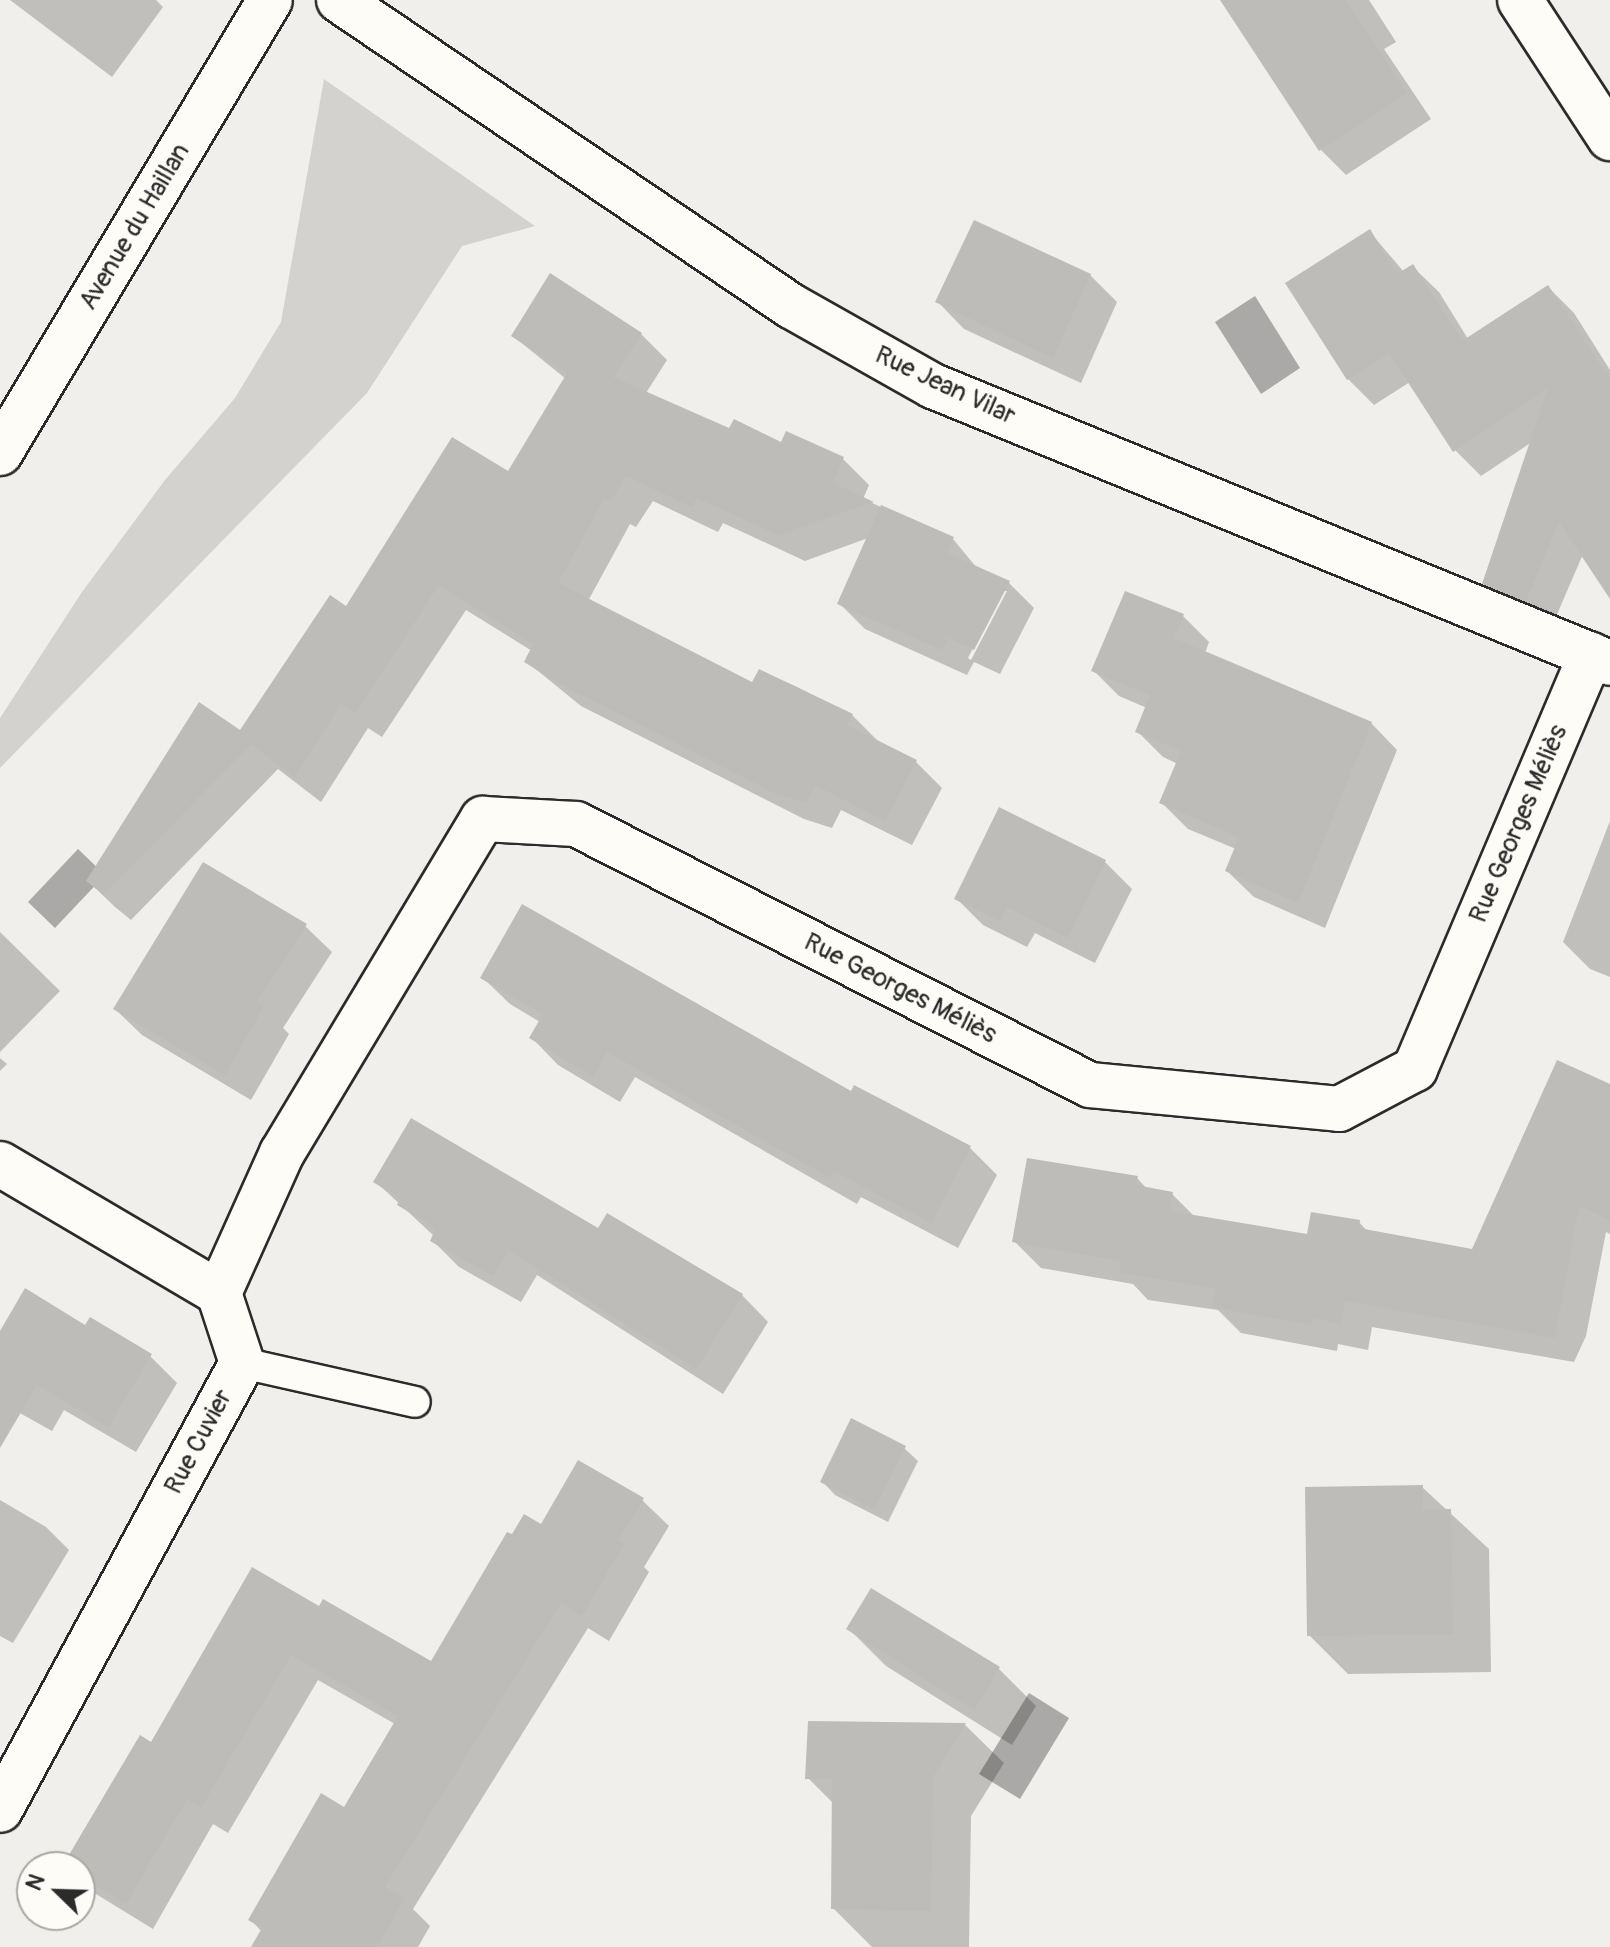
<!DOCTYPE html>
<meta charset="utf-8">
<style>
body{margin:0}
#map{position:relative;width:1610px;height:1947px;overflow:hidden;background:#f0efeb;font-family:Pangolin,sans-serif}
div>[style]{position:absolute}
.green>*{inset:0;background:#d3d2cf}
.water>*{inset:0;background:#aaa9a7}
.shadow>*{inset:0;background:#0003}
.building>*{inset:0;background:#bdbcb8}
.roads{filter:drop-shadow(2px 0 #2b2b2b) drop-shadow(-2px 0 #2b2b2b) drop-shadow(0 2px #2b2b2b) drop-shadow(0 -2px #2b2b2b)}
.lane>*{height:30px;margin:-15px;padding:0 15px;transform-origin:15px;border-radius:15px;background:#fdfcf7}
.street>*{height:44px;margin:-22px;padding:0 22px;transform-origin:22px;border-radius:22px;background:#fdfcf7}
.secondary>*{height:44px;margin:-22px;padding:0 22px;transform-origin:22px;border-radius:22px;background:#fdfcf7}
span{translate:-50% -50%;white-space:nowrap;text-align:center;line-height:1.15;-webkit-text-stroke:6px #fdfcf7;paint-order:stroke}
.street-label{font-size:26px;color:#2b2b2b}
.north{position:absolute;left:16px;top:1851px;width:80px;height:80px;box-sizing:border-box;background:#fdfcf7;border:2px solid #a9a8a5;border-radius:50%;rotate:293deg;font-size:22px;font-weight:700;line-height:32px;text-align:center;color:#2b2b2b}
.north::after{content:'';display:block;margin:auto;width:28px;height:36px;background:#2b2b2b;clip-path:polygon(50% 0,100% 100%,50% 72%,0 100%)}
</style>
<div id="map">
<div class="green">
<div style="clip-path:polygon(324px 79px,535px 226px,462px 246px,367px 393px,0 768px,0 718px,82px 592px,165px 480px,235px 398px,281px 322px)"></div>
</div>
<div class="water">
<div style="clip-path:polygon(1255px 296px,1300px 368px,1261px 394px,1215px 322px)"></div>
<div style="clip-path:polygon(78px 849px,105px 875px,55px 928px,28px 902px)"></div>
<div style="clip-path:polygon(1029px 1693px,1069px 1718px,1020px 1799px,979px 1774px)"></div>
</div>
<div class="shadow">
<div style="clip-path:polygon(10px 0,156px 0,163px 7px,112px 77px)"></div>
<div style="clip-path:polygon(1238px 0,1369px 0,1396px 42px,1384px 49px,1431px 119px,1346px 175px,1321px 150px,1232px 15px)"></div>
<div style="clip-path:polygon(1369px 231px,1404px 272px,1413px 267px,1439px 292px,1468px 339px,1548px 287px,1574px 313px,1610px 370px,1610px 594px,1583px 554px,1552px 626px,1510px 609px,1484px 583px,1532px 442px,1481px 476px,1455px 450px,1410px 382px,1374px 405px,1348px 379px,1288px 283px)"></div>
<div style="clip-path:polygon(1090px 275px,1117px 302px,1081px 383px,964px 329px,938px 302px)"></div>
<div style="clip-path:polygon(evenodd,641px 334px,667px 360px,646px 393px,729px 431px,843px 459px,869px 485px,863px 499px,953px 539px,977px 568px,1009px 583px,1034px 608px,1000px 674px,974px 662px,967px 675px,865px 629px,839px 603px,868px 538px,805px 561px,723px 523px,718px 532px,653px 501px,636px 527px,630px 524px,588px 601px,753px 685px,760px 671px,795px 686px,852px 715px,878px 741px,916px 762px,942px 788px,912px 845px,841px 810px,832px 828px,804px 819px,581px 706px,527px 662px,532px 651px,466px 610px,382px 737px,368px 728px,321px 802px,278px 769px,131px 920px,115px 907px,88px 881px,241px 732px,347px 608px,508px 473px,566px 379px,513px 336px,641px 334px,1002px 591px,1007px 591px,971px 660px,968px 658px,1002px 591px)"></div>
<div style="clip-path:polygon(1126px 593px,1183px 616px,1209px 642px,1205px 653px,1371px 723px,1397px 750px,1325px 928px,1254px 897px,1227px 871px,1236px 849px,1188px 829px,1161px 802px,1178px 764px,1163px 757px,1137px 731px,1147px 708px,1119px 696px,1093px 670px)"></div>
<div style="clip-path:polygon(1610px 821px,1610px 977px,1590px 969px,1563px 942px)"></div>
<div style="clip-path:polygon(1105px 862px,1132px 889px,1095px 963px,1035px 933px,1027px 947px,983px 925px,956px 898px)"></div>
<div style="clip-path:polygon(305px 926px,332px 952px,283px 1028px,289px 1034px,251px 1100px,142px 1035px,115px 1009px)"></div>
<div style="clip-path:polygon(0 932px,60px 991px,0 1052px)"></div>
<div style="clip-path:polygon(483px 978px,852px 1093px,970px 1148px,997px 1175px,958px 1248px,861px 1197px,857px 1204px,635px 1077px,620px 1102px,558px 1065px,532px 1038px,540px 1022px,510px 1004px)"></div>
<div style="clip-path:polygon(0 1058px,7px 1064px,0 1071px)"></div>
<div style="clip-path:polygon(1610px 1086px,1610px 1234px,1606px 1232px,1586px 1336px,1574px 1362px,1372px 1327px,1368px 1350px,1338px 1344px,1337px 1351px,1241px 1333px,1218px 1310px,1148px 1300px,1133px 1284px,1041px 1268px,1014px 1241px,1137px 1178px,1148px 1190px,1172px 1194px,1195px 1217px,1309px 1236px,1359px 1222px,1368px 1232px,1473px 1251px)"></div>
<div style="clip-path:polygon(376px 1182px,599px 1230px,742px 1295px,768px 1322px,723px 1394px,537px 1275px,521px 1302px,459px 1267px,432px 1240px,434px 1236px)"></div>
<div style="clip-path:polygon(86px 1328px,150px 1356px,177px 1383px,136px 1452px,64px 1410px,52px 1431px,0 1402px,0 1335px)"></div>
<div style="clip-path:polygon(904px 1448px,918px 1461px,888px 1522px,835px 1495px,822px 1481px)"></div>
<div style="clip-path:polygon(1422px 1487px,1489px 1549px,1491px 1672px,1348px 1674px,1309px 1635px)"></div>
<div style="clip-path:polygon(0 1500px,46px 1527px,69px 1550px,13px 1643px,0 1636px)"></div>
<div style="clip-path:polygon(642px 1500px,669px 1526px,644px 1567px,649px 1572px,609px 1641px,588px 1628px,413px 1909px,430px 1926px,418px 1947px,254px 1947px,262px 1932px,250px 1919px,345px 1809px,395px 1724px,318px 1680px,228px 1833px,213px 1824px,153px 1929px,91px 1891px,80px 1880px,80px 1867px,65px 1865px,152px 1744px,320px 1608px,431px 1664px,513px 1536px)"></div>
<div style="clip-path:polygon(849px 1629px,999px 1669px,1036px 1706px,1012px 1745px,886px 1666px)"></div>
<div style="clip-path:polygon(810px 1723px,965px 1725px,1004px 1763px,971px 1816px,969px 1947px,872px 1947px,833px 1908px,834px 1804px,808px 1778px)"></div>
</div>
<div class="building">
<div style="clip-path:polygon(1220px 0,1345px 0,1407px 93px,1319px 151px)"></div>
<div style="clip-path:polygon(974px 220px,1091px 274px,1053px 358px,935px 302px)"></div>
<div style="clip-path:polygon(1370px 229px,1397px 274px,1413px 264px,1462px 341px,1548px 285px,1610px 379px,1610px 599px,1559px 522px,1526px 601px,1482px 584px,1548px 388px,1453px 452px,1389px 353px,1347px 380px,1285px 283px)"></div>
<div style="clip-path:polygon(550px 273px,642px 333px,613px 377px,729px 428px,734px 419px,781px 442px,786px 431px,844px 457px,833px 483px,874px 502px,778px 535px,697px 498px,692px 507px,626px 476px,610px 502px,604px 499px,558px 583px,752px 682px,759px 669px,853px 714px,847px 725px,917px 760px,885px 821px,815px 785px,806px 803px,776px 794px,553px 680px,524px 662px,533px 644px,439px 585px,355px 713px,341px 704px,294px 777px,251px 744px,104px 895px,86px 881px,199px 702px,240px 730px,330px 595px,346px 606px,452px 437px,508px 471px,567px 373px,511px 336px)"></div>
<div style="clip-path:polygon(881px 505px,954px 537px,947px 553px,1010px 581px,974px 650px,948px 638px,942px 650px,837px 604px)"></div>
<div style="clip-path:polygon(1125px 591px,1184px 614px,1174px 638px,1372px 722px,1298px 903px,1225px 871px,1239px 837px,1159px 803px,1181px 751px,1135px 732px,1150px 695px,1091px 671px)"></div>
<div style="clip-path:polygon(999px 807px,1106px 860px,1068px 938px,1007px 907px,1000px 921px,954px 899px)"></div>
<div style="clip-path:polygon(203px 862px,307px 924px,257px 1002px,264px 1006px,225px 1075px,113px 1009px)"></div>
<div style="clip-path:polygon(522px 904px,851px 1091px,854px 1085px,971px 1146px,931px 1223px,834px 1171px,830px 1178px,607px 1052px,593px 1077px,529px 1038px,543px 1014px,480px 978px)"></div>
<div style="clip-path:polygon(1557px 1060px,1610px 1084px,1610px 1220px,1579px 1206px,1555px 1338px,1345px 1301px,1341px 1324px,1312px 1318px,1311px 1325px,1212px 1307px,1216px 1288px,1119px 1273px,1121px 1261px,1012px 1242px,1027px 1158px,1138px 1176px,1136px 1185px,1173px 1192px,1170px 1211px,1307px 1234px,1311px 1212px,1360px 1220px,1359px 1228px,1472px 1249px)"></div>
<div style="clip-path:polygon(411px 1118px,598px 1228px,607px 1213px,743px 1294px,696px 1369px,509px 1250px,493px 1276px,430px 1241px,436px 1228px,397px 1205px,400px 1199px,373px 1182px)"></div>
<div style="clip-path:polygon(25px 1288px,85px 1325px,90px 1317px,152px 1354px,108px 1427px,37px 1385px,0 1448px,0 1331px)"></div>
<div style="clip-path:polygon(851px 1418px,906px 1446px,874px 1510px,820px 1482px)"></div>
<div style="clip-path:polygon(578px 1460px,644px 1498px,618px 1540px,624px 1544px,582px 1616px,561px 1603px,385px 1887px,405px 1898px,377px 1947px,251px 1947px,262px 1928px,248px 1920px,321px 1793px,344px 1807px,398px 1716px,291px 1655px,201px 1808px,187px 1799px,126px 1904px,80px 1876px,80px 1867px,63px 1865px,140px 1735px,151px 1742px,252px 1567px,319px 1606px,323px 1599px,431px 1661px,507px 1532px,512px 1534px,524px 1514px,541px 1524px)"></div>
<div style="clip-path:polygon(1423px 1485px,1423px 1509px,1451px 1509px,1453px 1634px,1307px 1636px,1305px 1487px)"></div>
<div style="clip-path:polygon(871px 1588px,1000px 1667px,974px 1710px,846px 1629px)"></div>
<div style="clip-path:polygon(808px 1721px,966px 1723px,933px 1777px,931px 1911px,831px 1909px,832px 1779px,805px 1779px)"></div>
</div>
<div class="roads">
<div class="lane">
<div style="left:242px;top:1363px;width:177px;rotate:12.7deg"></div>
</div>
<div class="street">
<div style="left:339px;top:0;width:546px;rotate:34.1deg"></div>
<div style="left:791px;top:306px;width:163px;rotate:29.4deg"></div>
<div style="left:933px;top:386px;width:731px;rotate:22.25deg"></div>
<div style="left:1520px;top:0;width:165px;rotate:56.9deg"></div>
<div style="left:0;top:1164px;width:254px;rotate:30.5deg"></div>
<div style="left:219px;top:1293px;width:74px;rotate:71.8deg"></div>
<div style="left:242px;top:1363px;width:508px;rotate:118.43deg"></div>
<div style="left:219px;top:1293px;width:154px;rotate:-65.8deg"></div>
<div style="left:282px;top:1153px;width:390px;rotate:-59deg"></div>
<div style="left:483px;top:819px;width:93px;rotate:3.1deg"></div>
<div style="left:576px;top:824px;width:576px;rotate:26.92deg"></div>
<div style="left:1090px;top:1085px;width:250px;rotate:5.5deg"></div>
<div style="left:1339px;top:1109px;width:86px;rotate:-27.8deg"></div>
<div style="left:1415px;top:1069px;width:450px;rotate:-67deg"></div>
</div>
<div class="secondary">
<div style="left:0;top:453px;width:527px;rotate:-59.2deg"></div>
</div>
</div>
<div class="street-label">
<span style="left:135px;top:227px;rotate:-59deg">Avenue du Haillan</span>
<span style="left:945px;top:386px;rotate:25deg">Rue Jean Vilar</span>
<span style="left:1519px;top:824px;rotate:-67deg">Rue Georges Méliès</span>
<span style="left:900px;top:989px;rotate:27deg">Rue Georges Méliès</span>
<span style="left:199px;top:1442px;rotate:-62deg">Rue Cuvier</span>
</div>
<div class="north">N</div>
</div>
